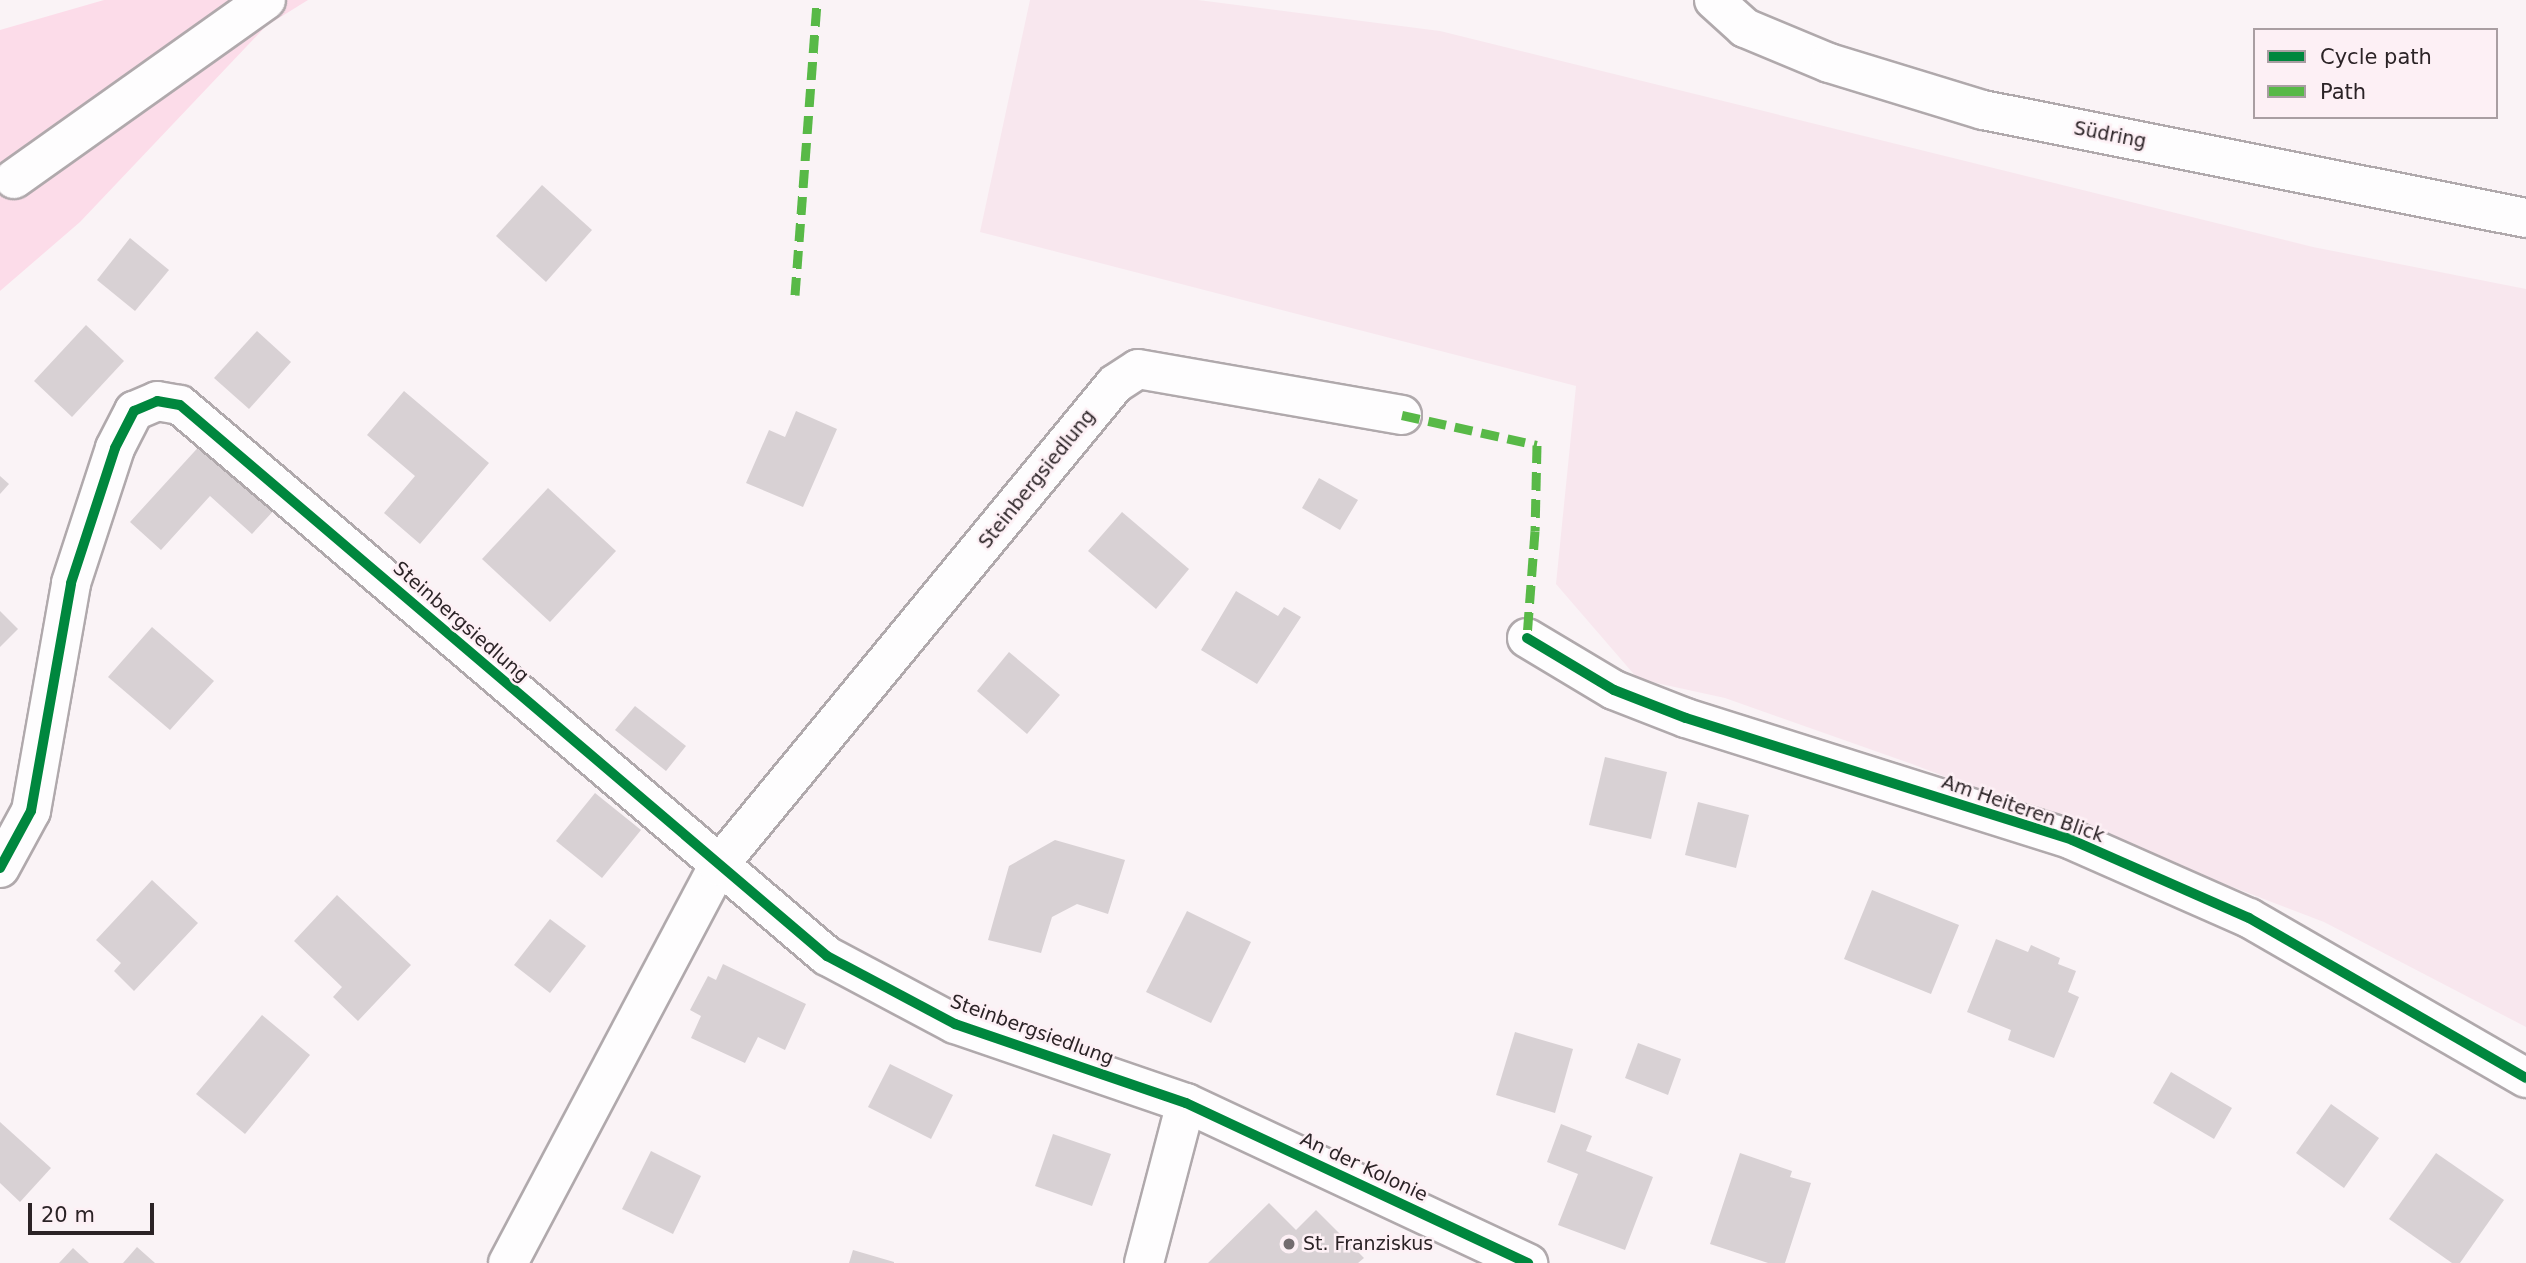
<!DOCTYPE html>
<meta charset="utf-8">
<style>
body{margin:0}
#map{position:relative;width:2526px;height:1263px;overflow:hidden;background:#faf3f6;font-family:"DejaVu Sans",sans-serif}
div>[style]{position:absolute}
.built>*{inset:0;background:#f8e7ee}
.green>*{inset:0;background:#fcdce9}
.building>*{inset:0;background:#d8d1d4}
.roads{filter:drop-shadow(2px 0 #b0a9ac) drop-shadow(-2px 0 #b0a9ac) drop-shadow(0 2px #b0a9ac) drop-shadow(0 -2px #b0a9ac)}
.minor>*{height:38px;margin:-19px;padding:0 19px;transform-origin:19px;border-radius:19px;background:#fefdfe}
.major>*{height:38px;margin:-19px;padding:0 19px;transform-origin:19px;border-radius:19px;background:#fefdfe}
.quiet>*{height:9px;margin-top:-4.5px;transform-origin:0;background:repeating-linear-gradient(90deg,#58b947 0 18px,transparent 0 27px)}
.cycleway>*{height:10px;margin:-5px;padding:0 5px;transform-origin:5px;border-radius:5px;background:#00873e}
.dots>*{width:19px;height:19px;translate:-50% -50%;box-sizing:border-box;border:4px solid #fdf0f5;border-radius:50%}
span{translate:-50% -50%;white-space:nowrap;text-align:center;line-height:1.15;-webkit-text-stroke:5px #fdf0f5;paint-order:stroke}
.street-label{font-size:19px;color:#2b2326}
.poi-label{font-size:19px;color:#2b2326}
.left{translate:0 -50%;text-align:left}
.legend{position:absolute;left:2253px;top:28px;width:245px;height:91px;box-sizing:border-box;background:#fdf0f5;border:2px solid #a99ea2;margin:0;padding:9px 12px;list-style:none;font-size:21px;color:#2b2326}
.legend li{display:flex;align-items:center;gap:14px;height:35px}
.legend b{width:35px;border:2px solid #a99ea2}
.scale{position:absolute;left:28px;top:1203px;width:126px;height:32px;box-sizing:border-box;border:4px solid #2b2326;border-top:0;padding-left:9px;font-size:21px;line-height:24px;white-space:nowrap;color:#2b2326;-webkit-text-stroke:5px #fdf0f5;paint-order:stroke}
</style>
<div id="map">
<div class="built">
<div style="clip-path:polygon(1030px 0,1198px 0,1440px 31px,2313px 247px,2526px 289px,2526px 1027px,2324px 922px,1912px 764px,1725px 698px,1638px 679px,1556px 584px,1576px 386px,980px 232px)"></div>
</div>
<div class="green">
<div style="clip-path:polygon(104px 0,308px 0,266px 26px,80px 222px,0 291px,0 30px)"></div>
</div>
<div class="building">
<div style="clip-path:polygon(542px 185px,592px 230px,546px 282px,496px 236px)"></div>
<div style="clip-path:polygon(130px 238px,169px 270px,135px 311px,97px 280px)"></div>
<div style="clip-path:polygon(86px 325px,124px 361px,72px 417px,34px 381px)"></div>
<div style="clip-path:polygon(257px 331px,291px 362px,249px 409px,214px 378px)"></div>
<div style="clip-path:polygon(404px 391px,489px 463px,420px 544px,384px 513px,415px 476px,367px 435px)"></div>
<div style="clip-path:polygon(796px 411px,837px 429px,803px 507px,746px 483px,769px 430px,785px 437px)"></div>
<div style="clip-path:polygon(204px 441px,277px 507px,252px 534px,210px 496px,161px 550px,130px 522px)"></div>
<div style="clip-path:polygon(0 476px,9px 484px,0 494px)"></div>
<div style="clip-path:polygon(1319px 478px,1358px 500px,1340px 530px,1302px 508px)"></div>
<div style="clip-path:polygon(548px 488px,616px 551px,550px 622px,482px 559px)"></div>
<div style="clip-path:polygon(1122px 512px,1189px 569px,1156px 609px,1088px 551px)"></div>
<div style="clip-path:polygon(1236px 591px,1278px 616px,1284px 607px,1301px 617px,1257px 684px,1201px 650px)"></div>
<div style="clip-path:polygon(0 611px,18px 629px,0 647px)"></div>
<div style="clip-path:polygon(152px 627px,214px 681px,170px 730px,108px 677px)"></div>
<div style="clip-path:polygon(1009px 652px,1060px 695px,1027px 734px,977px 691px)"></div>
<div style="clip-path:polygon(635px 706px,686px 746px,666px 771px,615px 730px)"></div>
<div style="clip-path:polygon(1605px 757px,1667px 772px,1651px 839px,1589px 825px)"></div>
<div style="clip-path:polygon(595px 793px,641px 830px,602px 878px,556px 841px)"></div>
<div style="clip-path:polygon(1698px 802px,1749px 815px,1736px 868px,1685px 855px)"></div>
<div style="clip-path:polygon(1055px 840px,1125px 860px,1108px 914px,1077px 904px,1052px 917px,1041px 953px,988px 940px,1009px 866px)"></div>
<div style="clip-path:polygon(152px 880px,198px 923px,134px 991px,114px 971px,121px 963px,96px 940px)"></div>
<div style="clip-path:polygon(1872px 890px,1959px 925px,1931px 994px,1844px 959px)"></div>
<div style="clip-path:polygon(337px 895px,411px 965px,358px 1021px,333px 997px,342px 987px,294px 941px)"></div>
<div style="clip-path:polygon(1187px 911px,1251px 942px,1211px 1023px,1146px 992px)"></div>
<div style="clip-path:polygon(550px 919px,586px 946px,550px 993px,514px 965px)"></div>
<div style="clip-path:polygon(1996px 939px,2028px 952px,2031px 945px,2060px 958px,2058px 964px,2076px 971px,2068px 992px,2079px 997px,2054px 1058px,2008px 1040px,2011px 1030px,1967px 1012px)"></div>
<div style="clip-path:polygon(723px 964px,806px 1004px,785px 1050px,758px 1037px,745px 1063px,691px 1038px,701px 1016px,690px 1010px,708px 976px,716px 980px)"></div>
<div style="clip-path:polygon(262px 1015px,310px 1055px,245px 1134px,196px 1094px)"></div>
<div style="clip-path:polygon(1515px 1032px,1573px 1049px,1555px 1113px,1496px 1095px)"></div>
<div style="clip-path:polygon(1638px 1043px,1681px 1059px,1668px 1095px,1625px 1078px)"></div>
<div style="clip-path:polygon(890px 1064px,953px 1095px,931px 1139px,868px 1107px)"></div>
<div style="clip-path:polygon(2171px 1072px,2232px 1108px,2214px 1139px,2153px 1103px)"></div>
<div style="clip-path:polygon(2331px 1104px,2379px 1138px,2344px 1188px,2296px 1153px)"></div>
<div style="clip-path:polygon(0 1122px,51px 1168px,20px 1202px,0 1183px)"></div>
<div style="clip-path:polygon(1561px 1124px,1592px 1136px,1586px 1151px,1653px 1177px,1625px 1250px,1558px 1225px,1578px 1174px,1547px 1162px)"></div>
<div style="clip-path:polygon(1053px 1134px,1111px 1154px,1092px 1206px,1035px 1186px)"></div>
<div style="clip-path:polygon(651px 1151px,701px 1176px,673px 1234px,622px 1209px)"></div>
<div style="clip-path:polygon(1740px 1153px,1792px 1171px,1790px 1177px,1811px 1183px,1785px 1263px,1768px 1263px,1710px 1244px)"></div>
<div style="clip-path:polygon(2436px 1153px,2504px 1200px,2460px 1263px,2452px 1263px,2389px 1219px)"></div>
<div style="clip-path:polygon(1269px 1203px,1296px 1230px,1316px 1210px,1364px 1258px,1358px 1263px,1208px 1263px)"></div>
<div style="clip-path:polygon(137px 1247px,155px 1263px,123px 1263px)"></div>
<div style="clip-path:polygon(73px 1248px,89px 1263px,59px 1263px)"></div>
<div style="clip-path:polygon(853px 1250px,894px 1262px,894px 1263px,849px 1263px)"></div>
</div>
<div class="roads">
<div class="minor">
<div style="left:14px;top:179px;width:309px;rotate:-35.4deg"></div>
<div style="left:1527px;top:638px;width:101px;rotate:30.9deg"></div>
<div style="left:1614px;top:690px;width:77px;rotate:21.3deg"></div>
<div style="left:1686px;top:718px;width:405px;rotate:17.5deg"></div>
<div style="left:2072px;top:840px;width:193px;rotate:23.8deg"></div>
<div style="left:2249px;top:918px;width:320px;rotate:30deg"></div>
<div style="left:0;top:868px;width:65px;rotate:-61.5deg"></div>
<div style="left:31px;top:811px;width:231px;rotate:-80deg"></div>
<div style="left:71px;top:583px;width:142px;rotate:-71.9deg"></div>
<div style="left:115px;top:448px;width:42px;rotate:-62.8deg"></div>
<div style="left:134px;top:411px;width:25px;rotate:-23deg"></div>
<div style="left:157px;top:401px;width:23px;rotate:10deg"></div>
<div style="left:180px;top:405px;width:850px;rotate:40.42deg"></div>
<div style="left:827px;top:956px;width:145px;rotate:28deg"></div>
<div style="left:955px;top:1024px;width:244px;rotate:18.9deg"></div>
<div style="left:1186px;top:1103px;width:378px;rotate:25.1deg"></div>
<div style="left:508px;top:1263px;width:449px;rotate:-62.1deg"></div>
<div style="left:718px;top:866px;width:624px;rotate:-50.52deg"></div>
<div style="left:1115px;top:384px;width:27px;rotate:-33deg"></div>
<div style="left:1138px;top:369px;width:268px;rotate:9.9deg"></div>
<div style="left:1144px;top:1263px;width:165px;rotate:-75.3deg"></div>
</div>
<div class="major">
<div style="left:1714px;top:0;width:42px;rotate:42.1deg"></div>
<div style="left:1745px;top:28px;width:91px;rotate:22.6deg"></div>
<div style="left:1829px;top:63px;width:161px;rotate:17deg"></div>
<div style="left:1983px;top:110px;width:554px;rotate:11.25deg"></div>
</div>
</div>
<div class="quiet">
<div style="left:795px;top:295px;width:296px;rotate:-85.7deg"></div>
<div style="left:1402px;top:415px;width:138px;rotate:12.5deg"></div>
<div style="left:1537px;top:445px;width:86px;rotate:91.3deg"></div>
<div style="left:1535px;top:531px;width:107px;rotate:94.3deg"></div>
</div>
<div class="cycleway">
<div style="left:1527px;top:638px;width:101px;rotate:30.9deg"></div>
<div style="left:1614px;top:690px;width:77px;rotate:21.3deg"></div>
<div style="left:1686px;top:718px;width:405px;rotate:17.5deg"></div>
<div style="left:2072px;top:840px;width:193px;rotate:23.8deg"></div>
<div style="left:2249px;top:918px;width:320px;rotate:30deg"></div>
<div style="left:0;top:868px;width:65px;rotate:-61.5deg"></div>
<div style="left:31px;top:811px;width:231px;rotate:-80deg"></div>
<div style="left:71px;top:583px;width:142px;rotate:-71.9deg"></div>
<div style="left:115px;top:448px;width:42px;rotate:-62.8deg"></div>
<div style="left:134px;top:411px;width:25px;rotate:-23deg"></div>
<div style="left:157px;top:401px;width:23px;rotate:10deg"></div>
<div style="left:180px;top:405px;width:850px;rotate:40.42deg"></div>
<div style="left:827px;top:956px;width:145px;rotate:28deg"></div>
<div style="left:955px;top:1024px;width:244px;rotate:18.9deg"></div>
<div style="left:1186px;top:1103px;width:378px;rotate:25.1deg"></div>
</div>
<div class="dots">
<div style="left:1289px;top:1244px;background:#736c6f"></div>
</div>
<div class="street-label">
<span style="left:2110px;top:135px;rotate:11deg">Südring</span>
<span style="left:1037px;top:479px;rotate:-51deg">Steinbergsiedlung</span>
<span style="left:461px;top:622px;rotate:41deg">Steinbergsiedlung</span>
<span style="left:2023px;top:809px;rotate:19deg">Am Heiteren Blick</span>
<span style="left:1032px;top:1030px;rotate:20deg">Steinbergsiedlung</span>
<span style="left:1364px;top:1167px;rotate:25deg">An der Kolonie</span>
</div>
<div class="poi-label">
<span class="left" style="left:1303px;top:1244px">St. Franziskus</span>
</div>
<ul class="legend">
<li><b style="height:9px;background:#00873e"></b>Cycle path</li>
<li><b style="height:9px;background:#58b947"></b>Path</li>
</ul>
<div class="scale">20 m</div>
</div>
